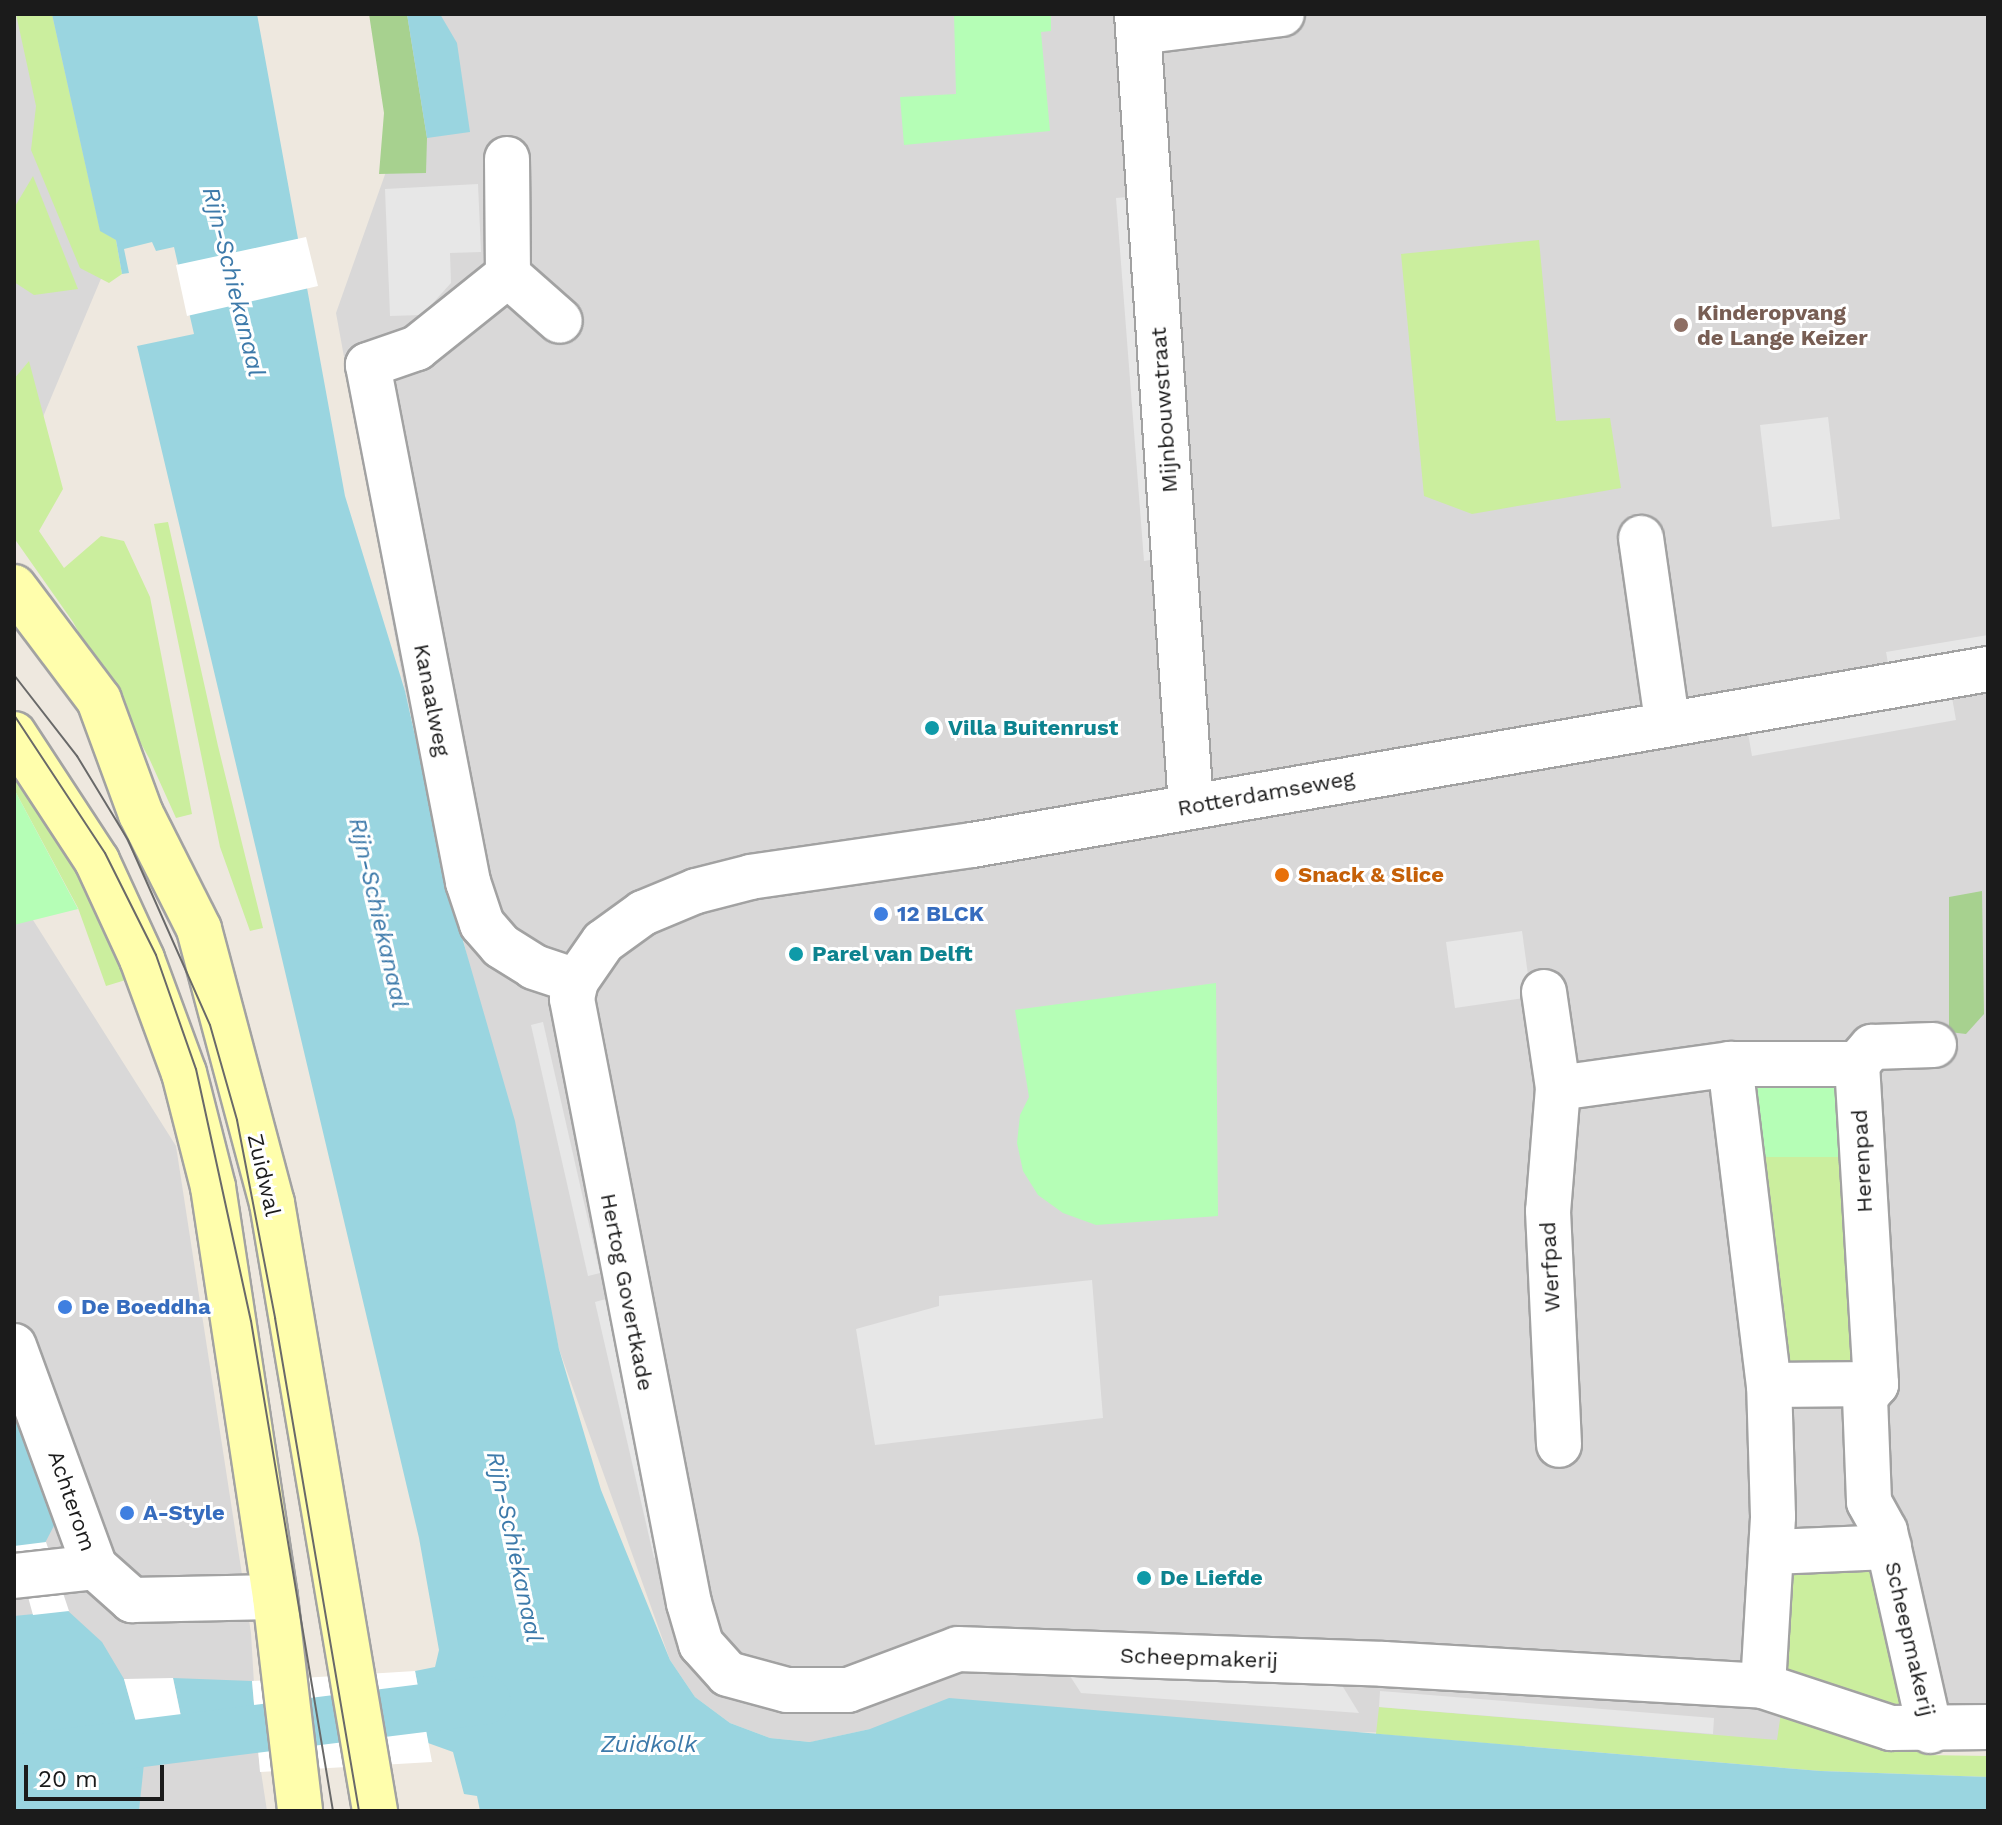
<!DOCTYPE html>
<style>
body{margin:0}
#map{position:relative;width:2002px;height:1825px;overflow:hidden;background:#eee8df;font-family:"Work Sans",sans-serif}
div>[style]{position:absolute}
.residential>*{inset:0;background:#d9d8d8}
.grass>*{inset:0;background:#cbee9e}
.forest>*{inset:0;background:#a7d18f}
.park>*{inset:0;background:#b5feb6}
.parking>*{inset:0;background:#e7e7e7}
.water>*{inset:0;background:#9ad5e0}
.pier>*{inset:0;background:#fff}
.canal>*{height:48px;margin:-24px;padding:0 24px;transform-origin:24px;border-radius:24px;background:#9ad5e0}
.roads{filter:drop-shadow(2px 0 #a2a2a2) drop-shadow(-2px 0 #a2a2a2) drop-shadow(0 2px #a2a2a2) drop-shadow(0 -2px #a2a2a2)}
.minor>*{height:44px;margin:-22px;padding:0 22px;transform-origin:22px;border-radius:22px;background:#fff}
.secondary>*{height:44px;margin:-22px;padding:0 22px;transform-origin:22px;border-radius:22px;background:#fffeac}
.tram>*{height:2px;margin:-1px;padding:0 1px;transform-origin:1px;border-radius:1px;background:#696969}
.dots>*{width:22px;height:22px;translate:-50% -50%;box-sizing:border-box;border:4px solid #fff;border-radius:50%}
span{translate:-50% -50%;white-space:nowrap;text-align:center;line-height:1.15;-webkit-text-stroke:6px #fff;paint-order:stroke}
.education-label{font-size:22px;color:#785e54;font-weight:700}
.left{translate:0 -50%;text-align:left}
.street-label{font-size:22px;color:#1b1b1b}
.culture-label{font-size:22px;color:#0d838f;font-weight:700}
.food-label{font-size:22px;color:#c56008;font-weight:700}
.shop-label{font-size:22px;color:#366cbe;font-weight:700}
.water-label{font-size:24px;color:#3d7aaa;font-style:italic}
.frame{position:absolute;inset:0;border:16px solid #1b1b1b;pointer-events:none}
.scale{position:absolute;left:24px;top:1765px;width:140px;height:36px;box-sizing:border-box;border:4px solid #1b1b1b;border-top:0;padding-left:10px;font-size:24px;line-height:28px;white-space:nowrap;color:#1b1b1b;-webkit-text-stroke:6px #fff;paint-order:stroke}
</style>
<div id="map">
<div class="residential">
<div style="clip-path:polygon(14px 14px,81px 14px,126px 219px,14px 486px)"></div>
<div style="clip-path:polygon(379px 14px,1988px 14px,1988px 1748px,1358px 1732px,870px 1729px,811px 1742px,770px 1738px,730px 1723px,695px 1697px,670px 1660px,559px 1349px,405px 691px,336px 313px,400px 132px)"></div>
<div style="clip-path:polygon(14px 890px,176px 1146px,251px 1633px,258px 1752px,267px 1811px,14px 1811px)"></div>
</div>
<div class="grass">
<div style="clip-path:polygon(16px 14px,52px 14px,100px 230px,116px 240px,122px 274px,109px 283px,80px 268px,31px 150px,36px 106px)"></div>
<div style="clip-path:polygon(33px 176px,78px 289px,34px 295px,14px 282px,14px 208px)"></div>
<div style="clip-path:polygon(1539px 240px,1556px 421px,1610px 418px,1621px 488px,1472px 514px,1424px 496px,1401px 254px)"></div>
<div style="clip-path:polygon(29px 361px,63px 489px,39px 531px,64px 568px,101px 536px,124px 541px,150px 597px,192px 814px,176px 818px,149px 758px,73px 622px,14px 538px,14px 379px)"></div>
<div style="clip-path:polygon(168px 522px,218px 746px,263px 928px,250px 931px,220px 847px,154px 524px)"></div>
<div style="clip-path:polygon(14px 770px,89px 895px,129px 979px,106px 986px,78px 908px,14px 789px)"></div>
<div style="clip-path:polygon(1750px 1157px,1852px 1157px,1863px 1372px,1780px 1376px)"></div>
<div style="clip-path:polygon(1886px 1561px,1916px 1718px,1769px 1676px,1776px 1565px)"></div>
<div style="clip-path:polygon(1379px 1707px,1777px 1740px,1781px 1713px,1924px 1743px,1924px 1755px,1988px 1756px,1988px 1777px,1821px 1771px,1376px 1734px)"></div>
</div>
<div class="forest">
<div style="clip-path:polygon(369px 14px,407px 14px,427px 138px,426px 173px,379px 174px,384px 113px)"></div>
<div style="clip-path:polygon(1982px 891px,1984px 1014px,1966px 1034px,1949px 1032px,1949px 897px)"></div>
</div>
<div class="park">
<div style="clip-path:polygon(954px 14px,1051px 14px,1051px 31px,1041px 32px,1050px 131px,904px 145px,900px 97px,956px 94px)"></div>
<div style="clip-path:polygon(14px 789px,78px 909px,14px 925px)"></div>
<div style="clip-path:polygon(1216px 983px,1218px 1216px,1096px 1225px,1063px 1213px,1038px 1195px,1023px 1171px,1017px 1143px,1020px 1115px,1029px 1097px,1015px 1010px)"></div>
<div style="clip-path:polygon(1760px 1079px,1849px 1080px,1852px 1157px,1750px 1157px,1747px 1096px)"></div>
</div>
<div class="parking">
<div style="clip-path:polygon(478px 184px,481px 252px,450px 253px,451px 283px,422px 315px,390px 316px,385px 189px)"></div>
<div style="clip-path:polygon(1128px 197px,1156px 559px,1144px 561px,1116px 198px)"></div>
<div style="clip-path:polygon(1828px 417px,1840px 519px,1772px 527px,1760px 425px)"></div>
<div style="clip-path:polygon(1988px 635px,1988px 646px,1888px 663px,1886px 652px)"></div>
<div style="clip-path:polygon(1951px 692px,1956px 720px,1752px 756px,1747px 727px)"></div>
<div style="clip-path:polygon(1522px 931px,1531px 997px,1455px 1008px,1446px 942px)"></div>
<div style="clip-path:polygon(543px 1022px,600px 1273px,588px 1276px,531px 1025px)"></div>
<div style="clip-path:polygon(1092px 1280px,1103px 1418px,875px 1445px,856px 1329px,939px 1306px,939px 1296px)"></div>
<div style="clip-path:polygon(606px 1299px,665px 1556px,654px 1558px,595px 1302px)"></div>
<div style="clip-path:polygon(1061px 1662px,1340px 1682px,1359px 1713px,1081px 1693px)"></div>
<div style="clip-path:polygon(1380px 1691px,1714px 1718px,1713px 1734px,1379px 1707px)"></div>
</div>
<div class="water">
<div style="clip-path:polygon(52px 14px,257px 14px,345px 496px,405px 691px,453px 906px,515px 1121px,559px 1349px,601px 1490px,670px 1660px,695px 1697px,730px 1723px,770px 1738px,810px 1742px,870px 1729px,949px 1698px,1821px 1771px,1988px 1777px,1988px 1811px,480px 1811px,477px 1796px,464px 1794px,453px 1752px,428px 1743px,415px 1671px,435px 1667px,439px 1650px,419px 1538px,137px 346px,194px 334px,174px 247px,156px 251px,152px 242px,124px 249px,129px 273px,122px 274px,116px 240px,100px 231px)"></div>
<div style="clip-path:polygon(407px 14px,440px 14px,457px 43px,470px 132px,427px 138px)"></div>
<div style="clip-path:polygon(14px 1401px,59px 1516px,45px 1543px,67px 1610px,102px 1642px,124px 1679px,145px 1754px,139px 1811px,14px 1811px,14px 1616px,34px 1614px,14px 1551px)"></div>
<div style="clip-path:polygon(173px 1678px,252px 1681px,258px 1752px,189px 1755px)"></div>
</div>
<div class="pier">
<div style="clip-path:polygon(306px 237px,318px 286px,187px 316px,176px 265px)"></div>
<div style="clip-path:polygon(46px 1542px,69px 1611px,33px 1615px,14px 1546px)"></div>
<div style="clip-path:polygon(415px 1671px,432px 1762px,260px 1772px,252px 1681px)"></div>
<div style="clip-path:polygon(173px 1678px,189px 1755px,145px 1754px,124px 1679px)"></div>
</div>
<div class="canal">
<div style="left:14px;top:1759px;width:476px;rotate:-7.1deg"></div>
</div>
<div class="roads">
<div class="minor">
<div style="left:1137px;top:14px;width:794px;rotate:86.1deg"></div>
<div style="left:1139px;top:32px;width:144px;rotate:-7.2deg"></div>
<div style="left:507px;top:159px;width:116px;rotate:89.5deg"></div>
<div style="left:508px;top:275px;width:117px;rotate:141.3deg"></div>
<div style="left:417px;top:348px;width:52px;rotate:160.9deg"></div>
<div style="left:368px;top:365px;width:527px;rotate:79.05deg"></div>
<div style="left:468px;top:882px;width:44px;rotate:71.6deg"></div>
<div style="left:482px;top:924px;width:29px;rotate:49deg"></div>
<div style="left:501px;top:946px;width:39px;rotate:32deg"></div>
<div style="left:534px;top:967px;width:44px;rotate:18.4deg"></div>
<div style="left:508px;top:275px;width:69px;rotate:41.5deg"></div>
<div style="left:1641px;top:538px;width:185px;rotate:81.9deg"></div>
<div style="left:1988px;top:669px;width:1031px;rotate:170.17deg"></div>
<div style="left:972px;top:845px;width:223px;rotate:171.8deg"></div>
<div style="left:751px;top:877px;width:57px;rotate:165.7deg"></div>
<div style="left:696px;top:891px;width:57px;rotate:157.5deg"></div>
<div style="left:643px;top:913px;width:49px;rotate:144.1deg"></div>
<div style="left:603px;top:942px;width:47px;rotate:124.7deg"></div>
<div style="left:576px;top:981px;width:18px;rotate:103deg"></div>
<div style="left:572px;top:999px;width:615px;rotate:79.04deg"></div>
<div style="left:689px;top:1603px;width:43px;rotate:73.7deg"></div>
<div style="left:701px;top:1644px;width:40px;rotate:48deg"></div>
<div style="left:728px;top:1674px;width:61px;rotate:15.2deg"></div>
<div style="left:787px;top:1690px;width:61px"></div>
<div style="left:848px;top:1690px;width:117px;rotate:-20.4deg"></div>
<div style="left:958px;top:1649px;width:426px;rotate:2deg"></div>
<div style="left:1384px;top:1664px;width:380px;rotate:3.3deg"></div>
<div style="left:1763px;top:1686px;width:135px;rotate:18.2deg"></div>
<div style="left:1891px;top:1728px;width:97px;rotate:-0.6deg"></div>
<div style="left:1544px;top:992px;width:97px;rotate:81.7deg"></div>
<div style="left:1558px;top:1088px;width:174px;rotate:-7.9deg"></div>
<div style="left:1730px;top:1064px;width:127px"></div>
<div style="left:1857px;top:1064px;width:321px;rotate:86.6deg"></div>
<div style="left:1730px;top:1064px;width:323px;rotate:83.1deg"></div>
<div style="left:1857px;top:1064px;width:23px;rotate:-49deg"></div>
<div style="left:1872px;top:1047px;width:62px;rotate:-1.8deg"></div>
<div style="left:1558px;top:1088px;width:123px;rotate:94.6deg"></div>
<div style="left:1548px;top:1211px;width:234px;rotate:87.3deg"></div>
<div style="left:14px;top:1346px;width:235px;rotate:69.9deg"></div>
<div style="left:95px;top:1567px;width:50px;rotate:41.7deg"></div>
<div style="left:132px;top:1600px;width:143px;rotate:-1.2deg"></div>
<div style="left:1771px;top:1552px;width:118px;rotate:-2.4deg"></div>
<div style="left:14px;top:1576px;width:81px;rotate:-6.3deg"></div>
<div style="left:1763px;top:1686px;width:170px;rotate:-86.6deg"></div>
<div style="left:1773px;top:1516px;width:131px;rotate:-91.7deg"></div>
<div style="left:1769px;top:1385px;width:107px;rotate:-0.5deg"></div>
<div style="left:1876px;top:1384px;width:17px;rotate:130deg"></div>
<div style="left:1865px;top:1397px;width:105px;rotate:87.8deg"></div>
<div style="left:1869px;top:1502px;width:33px;rotate:61deg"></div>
<div style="left:1885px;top:1531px;width:205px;rotate:77.3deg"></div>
</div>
<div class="secondary">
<div style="left:14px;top:587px;width:141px;rotate:53deg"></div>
<div style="left:99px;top:700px;width:121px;rotate:69.8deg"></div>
<div style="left:141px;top:814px;width:129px;rotate:63.2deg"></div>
<div style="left:199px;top:929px;width:284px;rotate:75.1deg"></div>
<div style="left:272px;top:1203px;width:617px;rotate:80.38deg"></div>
<div style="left:14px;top:734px;width:152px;rotate:56.8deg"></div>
<div style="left:97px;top:861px;width:108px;rotate:65.3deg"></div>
<div style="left:142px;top:959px;width:121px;rotate:69.8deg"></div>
<div style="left:184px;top:1073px;width:118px;rotate:75.7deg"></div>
<div style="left:213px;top:1187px;width:415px;rotate:81.4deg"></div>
<div style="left:275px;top:1597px;width:215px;rotate:83.3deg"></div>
</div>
</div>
<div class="tram">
<div style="left:14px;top:675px;width:103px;rotate:52.1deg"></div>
<div style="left:77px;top:756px;width:98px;rotate:58.7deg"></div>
<div style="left:128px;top:840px;width:202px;rotate:66.1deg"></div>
<div style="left:210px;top:1025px;width:99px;rotate:74.1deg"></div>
<div style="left:237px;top:1120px;width:202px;rotate:79.1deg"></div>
<div style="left:275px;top:1318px;width:500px;rotate:80.33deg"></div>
<div style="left:14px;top:715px;width:165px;rotate:56.6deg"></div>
<div style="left:105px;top:853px;width:114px;rotate:63.4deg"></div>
<div style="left:156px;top:955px;width:121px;rotate:70.7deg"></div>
<div style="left:196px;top:1069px;width:258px;rotate:77.7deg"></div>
<div style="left:251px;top:1321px;width:497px;rotate:80.5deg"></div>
</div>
<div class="dots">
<div style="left:1681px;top:325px;background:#8d6e63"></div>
<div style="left:932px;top:728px;background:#0f9aa8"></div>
<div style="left:1282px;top:875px;background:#e8710a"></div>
<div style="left:881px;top:914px;background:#3f7fe0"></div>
<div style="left:796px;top:954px;background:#0f9aa8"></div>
<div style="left:65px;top:1307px;background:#3f7fe0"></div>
<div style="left:127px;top:1513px;background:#3f7fe0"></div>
<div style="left:1144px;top:1578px;background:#0f9aa8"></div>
</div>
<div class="education-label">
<span class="left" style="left:1697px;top:325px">Kinderopvang<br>de Lange Keizer</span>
</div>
<div class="street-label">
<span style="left:1164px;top:410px;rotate:-94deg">Mijnbouwstraat</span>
<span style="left:432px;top:700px;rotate:79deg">Kanaalweg</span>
<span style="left:1266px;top:793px;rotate:-10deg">Rotterdamseweg</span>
<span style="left:1862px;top:1161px;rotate:-93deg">Herenpad</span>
<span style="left:264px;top:1175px;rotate:77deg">Zuidwal</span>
<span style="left:1550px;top:1267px;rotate:-93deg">Werfpad</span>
<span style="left:627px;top:1292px;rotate:79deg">Hertog Govertkade</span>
<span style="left:72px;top:1501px;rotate:71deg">Achterom</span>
<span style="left:1910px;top:1639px;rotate:77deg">Scheepmakerij</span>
<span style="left:1199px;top:1658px;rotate:2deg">Scheepmakerij</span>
</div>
<div class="culture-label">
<span class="left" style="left:948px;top:728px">Villa Buitenrust</span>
<span class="left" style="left:812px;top:954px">Parel van Delft</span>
<span class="left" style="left:1160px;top:1578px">De Liefde</span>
</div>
<div class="food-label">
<span class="left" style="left:1298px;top:875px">Snack &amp; Slice</span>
</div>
<div class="shop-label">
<span class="left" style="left:897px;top:914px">12 BLCK</span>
<span class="left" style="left:81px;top:1307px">De Boeddha</span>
<span class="left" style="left:143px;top:1513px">A-Style</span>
</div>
<div class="water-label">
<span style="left:233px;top:282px;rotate:76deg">Rijn-Schiekanaal</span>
<span style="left:378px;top:913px;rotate:77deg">Rijn-Schiekanaal</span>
<span style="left:514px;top:1547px;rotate:78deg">Rijn-Schiekanaal</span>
<span style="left:649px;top:1745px">Zuidkolk</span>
</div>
<div class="frame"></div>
<div class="scale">20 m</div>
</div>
